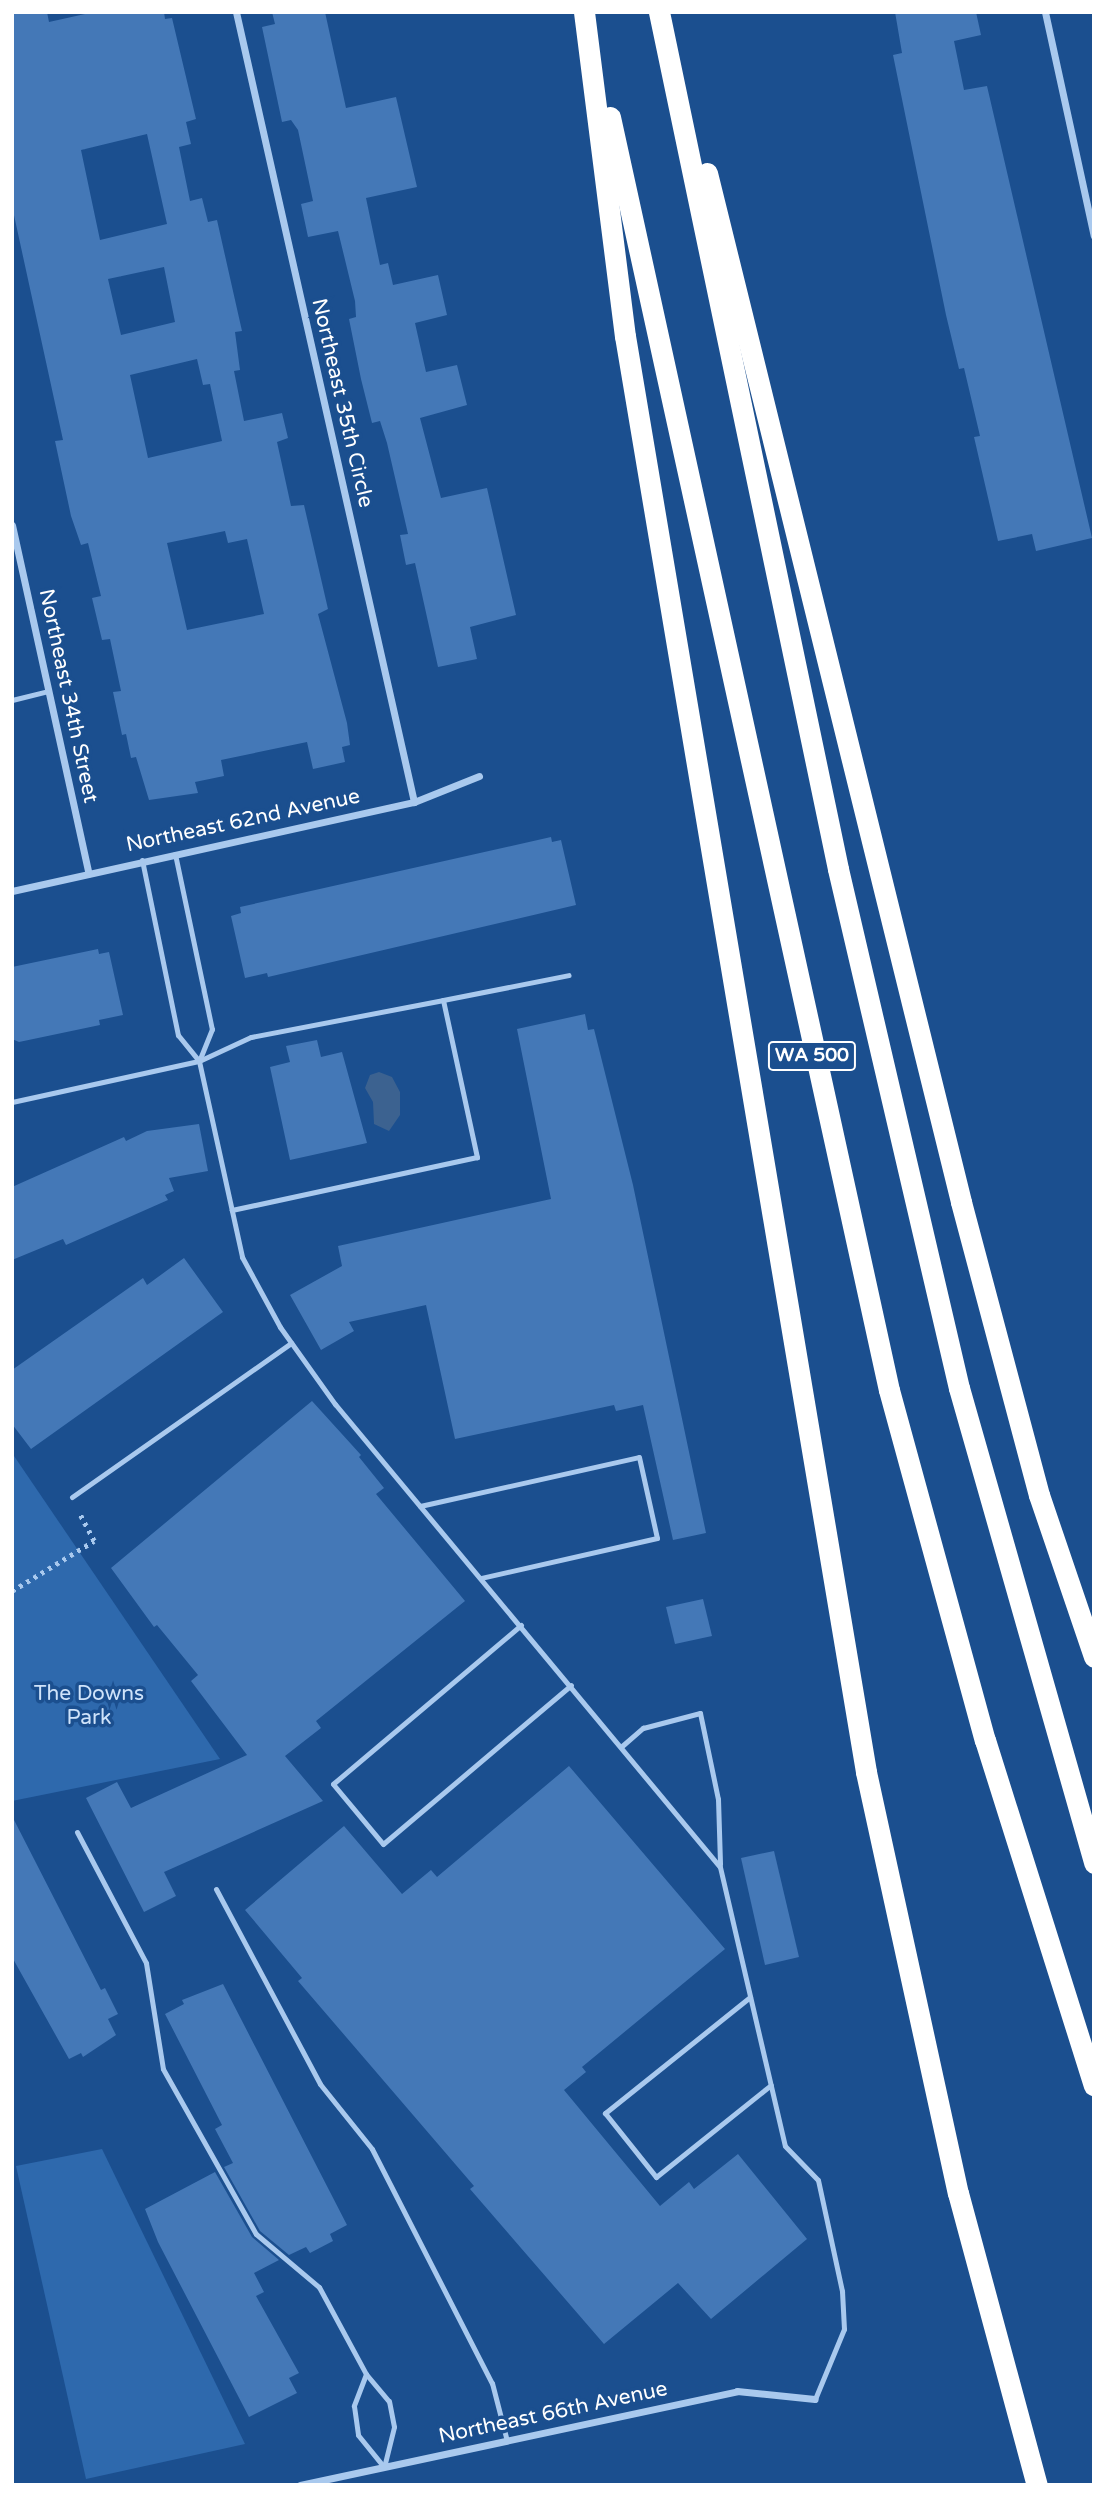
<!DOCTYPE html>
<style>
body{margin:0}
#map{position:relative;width:1106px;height:2497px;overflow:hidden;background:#1b4f8f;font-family:"Varela Round",sans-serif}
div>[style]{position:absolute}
.green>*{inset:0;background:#2e69ad}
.water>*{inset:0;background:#3c6290}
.building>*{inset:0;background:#4478b7}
.path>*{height:4.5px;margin-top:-2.25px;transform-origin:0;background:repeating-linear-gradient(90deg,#a9c9ee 0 3.5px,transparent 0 8.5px)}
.service>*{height:5px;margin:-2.5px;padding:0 2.5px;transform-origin:2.5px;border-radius:2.5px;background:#a9c9ee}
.minor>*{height:7px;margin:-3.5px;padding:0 3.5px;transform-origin:3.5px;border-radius:3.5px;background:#a9c9ee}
.motorway>*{height:21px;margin:-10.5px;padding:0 10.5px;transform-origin:10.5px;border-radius:10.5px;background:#fff}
span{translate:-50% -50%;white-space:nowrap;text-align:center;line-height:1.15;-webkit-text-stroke:7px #1b4f8f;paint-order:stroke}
.shield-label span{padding:2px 5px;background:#1b4f8f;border:2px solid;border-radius:5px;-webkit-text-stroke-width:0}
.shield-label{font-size:19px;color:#fff;font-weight:700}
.street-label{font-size:21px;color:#fff}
.park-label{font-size:21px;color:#cfe3fa}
.frame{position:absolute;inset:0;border:14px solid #fff;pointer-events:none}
</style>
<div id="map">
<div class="green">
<div style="clip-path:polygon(12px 1453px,220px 1759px,12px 1801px)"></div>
<div style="clip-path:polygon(102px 2149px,245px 2444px,86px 2479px,16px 2166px)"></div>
</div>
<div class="water">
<div style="clip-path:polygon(379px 1072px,392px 1077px,400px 1092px,400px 1115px,389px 1131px,374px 1124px,373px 1102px,365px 1088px,370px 1075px)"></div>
</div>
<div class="building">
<div style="clip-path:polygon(evenodd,12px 12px,47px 12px,49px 22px,94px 12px,164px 12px,165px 19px,172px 18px,196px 119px,186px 122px,191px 144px,179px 147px,190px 201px,202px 198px,208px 222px,217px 220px,242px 331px,235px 332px,240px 370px,234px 371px,244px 421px,282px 413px,288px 438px,277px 442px,291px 506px,304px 505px,328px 609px,318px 614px,347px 723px,350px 745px,342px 747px,345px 762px,313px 769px,307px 742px,221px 760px,224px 776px,195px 782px,198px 793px,149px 800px,136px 757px,131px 758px,126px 734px,122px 735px,113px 692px,121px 691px,110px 639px,102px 640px,92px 598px,101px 596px,88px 543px,81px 545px,71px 516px,55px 441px,63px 440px,12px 206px,12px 12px,147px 134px,167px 224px,100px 240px,81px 150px,147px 134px,12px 12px,164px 267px,175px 322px,121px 335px,108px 279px,164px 267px,12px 12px,197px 359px,203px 385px,210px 384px,222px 441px,148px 458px,130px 375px,197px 359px,12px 12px,225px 531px,228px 543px,247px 539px,264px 614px,187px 630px,167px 543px,225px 531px)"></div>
<div style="clip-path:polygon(272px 12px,325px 12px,346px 108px,396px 97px,417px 187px,366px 198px,380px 265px,388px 263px,393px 285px,438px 275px,447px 315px,415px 323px,426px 372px,457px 365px,467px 405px,420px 418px,441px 498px,487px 488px,516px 615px,470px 627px,477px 659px,438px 667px,415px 563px,406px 565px,400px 535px,408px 534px,387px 443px,380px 421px,372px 423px,361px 379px,349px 319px,356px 317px,355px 301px,338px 231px,308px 237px,301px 204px,313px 201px,298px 130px,291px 120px,282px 122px,262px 27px,275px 24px)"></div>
<div style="clip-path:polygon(895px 12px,976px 12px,981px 35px,954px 41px,964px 90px,987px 86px,1092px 538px,1036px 551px,1032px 534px,998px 541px,974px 437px,980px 436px,964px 368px,959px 369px,946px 315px,893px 55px,902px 53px)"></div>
<div style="clip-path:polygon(551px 837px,552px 842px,561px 840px,576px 905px,268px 977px,267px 973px,245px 978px,231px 916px,241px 913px,240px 907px)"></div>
<div style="clip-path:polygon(98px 949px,99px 954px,109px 952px,123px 1015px,99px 1020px,100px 1025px,19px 1042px,12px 1039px,12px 967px)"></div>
<div style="clip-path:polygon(585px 1014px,588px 1030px,594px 1029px,633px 1185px,706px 1533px,673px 1540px,643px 1405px,616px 1411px,614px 1405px,455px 1439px,426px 1305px,349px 1322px,354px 1331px,321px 1350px,290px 1295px,342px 1266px,338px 1246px,551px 1199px,517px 1029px)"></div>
<div style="clip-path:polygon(317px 1040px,321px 1057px,342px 1052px,367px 1143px,290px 1160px,270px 1067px,290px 1062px,286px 1046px)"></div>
<div style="clip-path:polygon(199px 1124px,208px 1171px,169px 1178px,174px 1191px,165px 1195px,168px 1200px,66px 1245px,63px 1239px,12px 1260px,12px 1187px,124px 1137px,126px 1141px,147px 1131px)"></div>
<div style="clip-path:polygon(184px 1258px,223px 1312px,31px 1449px,12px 1424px,12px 1370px,143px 1278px,147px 1285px)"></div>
<div style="clip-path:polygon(312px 1401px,361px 1455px,359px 1457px,384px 1488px,376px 1494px,465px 1601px,316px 1721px,321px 1728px,285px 1756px,323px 1801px,164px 1872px,176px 1896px,144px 1912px,86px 1798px,117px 1782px,131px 1808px,247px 1755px,191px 1681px,198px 1675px,157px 1625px,154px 1627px,111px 1568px)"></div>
<div style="clip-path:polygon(703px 1599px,712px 1636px,675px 1644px,666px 1607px)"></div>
<div style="clip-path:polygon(569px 1766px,725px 1949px,582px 2067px,586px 2072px,564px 2090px,660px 2206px,689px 2182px,694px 2189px,738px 2154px,807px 2239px,711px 2319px,678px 2283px,604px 2344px,470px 2189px,474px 2186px,298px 1981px,302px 1978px,245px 1910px,344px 1826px,402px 1894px,431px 1870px,437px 1877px)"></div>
<div style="clip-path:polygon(12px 1816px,101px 1990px,105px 1988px,118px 2014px,108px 2019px,116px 2035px,83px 2057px,81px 2053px,69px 2059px,12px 1957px)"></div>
<div style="clip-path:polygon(774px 1851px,799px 1957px,765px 1965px,741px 1858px)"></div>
<div style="clip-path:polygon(223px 1984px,347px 2225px,330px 2234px,333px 2241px,310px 2253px,306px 2247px,289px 2255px,260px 2231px,224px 2167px,233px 2163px,215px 2129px,222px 2125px,165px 2014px,184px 2004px,182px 2000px)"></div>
<div style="clip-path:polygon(215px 2172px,252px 2237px,279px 2260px,254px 2273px,264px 2292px,256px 2296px,299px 2373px,289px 2378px,297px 2393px,249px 2417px,158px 2242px,145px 2209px)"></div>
</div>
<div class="path">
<div style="left:12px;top:1591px;width:96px;rotate:-31.4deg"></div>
<div style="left:94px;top:1541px;width:30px;rotate:-118deg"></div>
</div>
<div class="service">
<div style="left:12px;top:700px;width:38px;rotate:-14deg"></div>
<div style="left:175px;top:854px;width:179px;rotate:78.1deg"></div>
<div style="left:212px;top:1029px;width:35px;rotate:112deg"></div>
<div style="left:142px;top:860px;width:179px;rotate:78.4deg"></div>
<div style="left:178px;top:1035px;width:33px;rotate:51deg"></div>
<div style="left:199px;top:1061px;width:201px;rotate:77.6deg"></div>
<div style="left:242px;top:1257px;width:80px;rotate:61.5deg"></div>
<div style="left:280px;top:1327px;width:95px;rotate:54.5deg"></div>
<div style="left:335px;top:1404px;width:602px;rotate:50.26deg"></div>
<div style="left:720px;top:1867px;width:286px;rotate:76.9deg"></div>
<div style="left:785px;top:2146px;width:47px;rotate:45.9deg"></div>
<div style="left:818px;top:2180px;width:114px;rotate:77.8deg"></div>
<div style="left:842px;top:2291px;width:38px;rotate:87deg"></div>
<div style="left:844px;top:2329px;width:76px;rotate:112.5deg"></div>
<div style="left:443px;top:1000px;width:128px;rotate:-11.2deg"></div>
<div style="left:12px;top:1102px;width:191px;rotate:-12.4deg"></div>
<div style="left:199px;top:1061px;width:57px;rotate:-24.8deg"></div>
<div style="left:251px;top:1037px;width:196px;rotate:-10.9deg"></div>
<div style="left:443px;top:1000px;width:161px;rotate:77.8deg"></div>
<div style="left:477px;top:1157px;width:251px;rotate:167.8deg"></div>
<div style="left:72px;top:1497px;width:268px;rotate:-35.1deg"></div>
<div style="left:420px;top:1506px;width:224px;rotate:-12.6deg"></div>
<div style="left:639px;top:1457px;width:83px;rotate:77.5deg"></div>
<div style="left:657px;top:1538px;width:180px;rotate:167.2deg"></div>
<div style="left:521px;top:1625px;width:246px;rotate:139.8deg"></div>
<div style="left:333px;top:1784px;width:78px;rotate:50.2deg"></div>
<div style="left:383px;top:1844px;width:246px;rotate:-40.2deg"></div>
<div style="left:622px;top:1746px;width:28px;rotate:-41deg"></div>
<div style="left:643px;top:1728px;width:59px;rotate:-14.7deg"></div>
<div style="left:700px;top:1713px;width:88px;rotate:78.2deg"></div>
<div style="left:718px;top:1799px;width:65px;rotate:88.2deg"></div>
<div style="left:77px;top:1832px;width:148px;rotate:62.2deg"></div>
<div style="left:146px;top:1963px;width:107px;rotate:80.9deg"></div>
<div style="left:163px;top:2069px;width:189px;rotate:60.6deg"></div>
<div style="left:256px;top:2234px;width:82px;rotate:40.1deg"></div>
<div style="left:319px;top:2287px;width:99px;rotate:61.6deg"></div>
<div style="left:366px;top:2374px;width:35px;rotate:50deg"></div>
<div style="left:389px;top:2401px;width:26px;rotate:79deg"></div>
<div style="left:394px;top:2427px;width:41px;rotate:104deg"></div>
<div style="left:216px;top:1889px;width:221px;rotate:61.9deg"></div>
<div style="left:320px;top:2084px;width:83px;rotate:51.3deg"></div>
<div style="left:372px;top:2149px;width:263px;rotate:62.9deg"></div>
<div style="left:492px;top:2383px;width:60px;rotate:75.5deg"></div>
<div style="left:750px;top:1997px;width:186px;rotate:141.3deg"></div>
<div style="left:605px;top:2113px;width:82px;rotate:51.4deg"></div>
<div style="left:656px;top:2177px;width:147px;rotate:-38.7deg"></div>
<div style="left:366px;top:2374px;width:34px;rotate:111deg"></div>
<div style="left:354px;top:2406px;width:29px;rotate:82deg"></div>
<div style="left:358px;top:2435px;width:41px;rotate:50.9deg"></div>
</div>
<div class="minor">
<div style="left:236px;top:12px;width:810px;rotate:77.3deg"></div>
<div style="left:1045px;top:12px;width:229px;rotate:77.7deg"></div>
<div style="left:12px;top:525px;width:357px;rotate:77.6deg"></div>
<div style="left:12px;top:891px;width:412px;rotate:-12.5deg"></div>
<div style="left:414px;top:802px;width:70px;rotate:-21.8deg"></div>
<div style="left:300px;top:2485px;width:447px;rotate:-12.1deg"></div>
<div style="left:737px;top:2391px;width:78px;rotate:5.9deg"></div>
</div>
<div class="motorway">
<div style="left:584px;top:12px;width:327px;rotate:82.8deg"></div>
<div style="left:625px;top:336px;width:1456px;rotate:80.47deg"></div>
<div style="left:866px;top:1772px;width:431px;rotate:77.7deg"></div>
<div style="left:958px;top:2193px;width:302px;rotate:74.9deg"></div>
<div style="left:659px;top:12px;width:875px;rotate:78.2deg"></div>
<div style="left:838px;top:869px;width:533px;rotate:76.88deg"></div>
<div style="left:959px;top:1388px;width:494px;rotate:74.1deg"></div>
<div style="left:610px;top:117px;width:1303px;rotate:77.64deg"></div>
<div style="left:889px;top:1390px;width:363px;rotate:74.7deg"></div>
<div style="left:985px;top:1740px;width:362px;rotate:72.5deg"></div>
<div style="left:707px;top:173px;width:1060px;rotate:76.13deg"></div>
<div style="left:961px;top:1202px;width:303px;rotate:75.1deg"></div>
<div style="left:1039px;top:1495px;width:171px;rotate:71.2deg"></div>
</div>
<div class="shield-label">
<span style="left:812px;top:1056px">WA 500</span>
</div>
<div class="street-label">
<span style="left:342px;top:403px;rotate:77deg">Northeast 35th Circle</span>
<span style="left:68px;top:696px;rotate:78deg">Northeast 34th Street</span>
<span style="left:243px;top:821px;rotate:-12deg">Northeast 62nd Avenue</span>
<span style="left:553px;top:2413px;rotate:-12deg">Northeast 66th Avenue</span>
</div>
<div class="park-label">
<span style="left:89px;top:1706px">The Downs<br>Park</span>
</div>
<div class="frame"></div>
</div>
